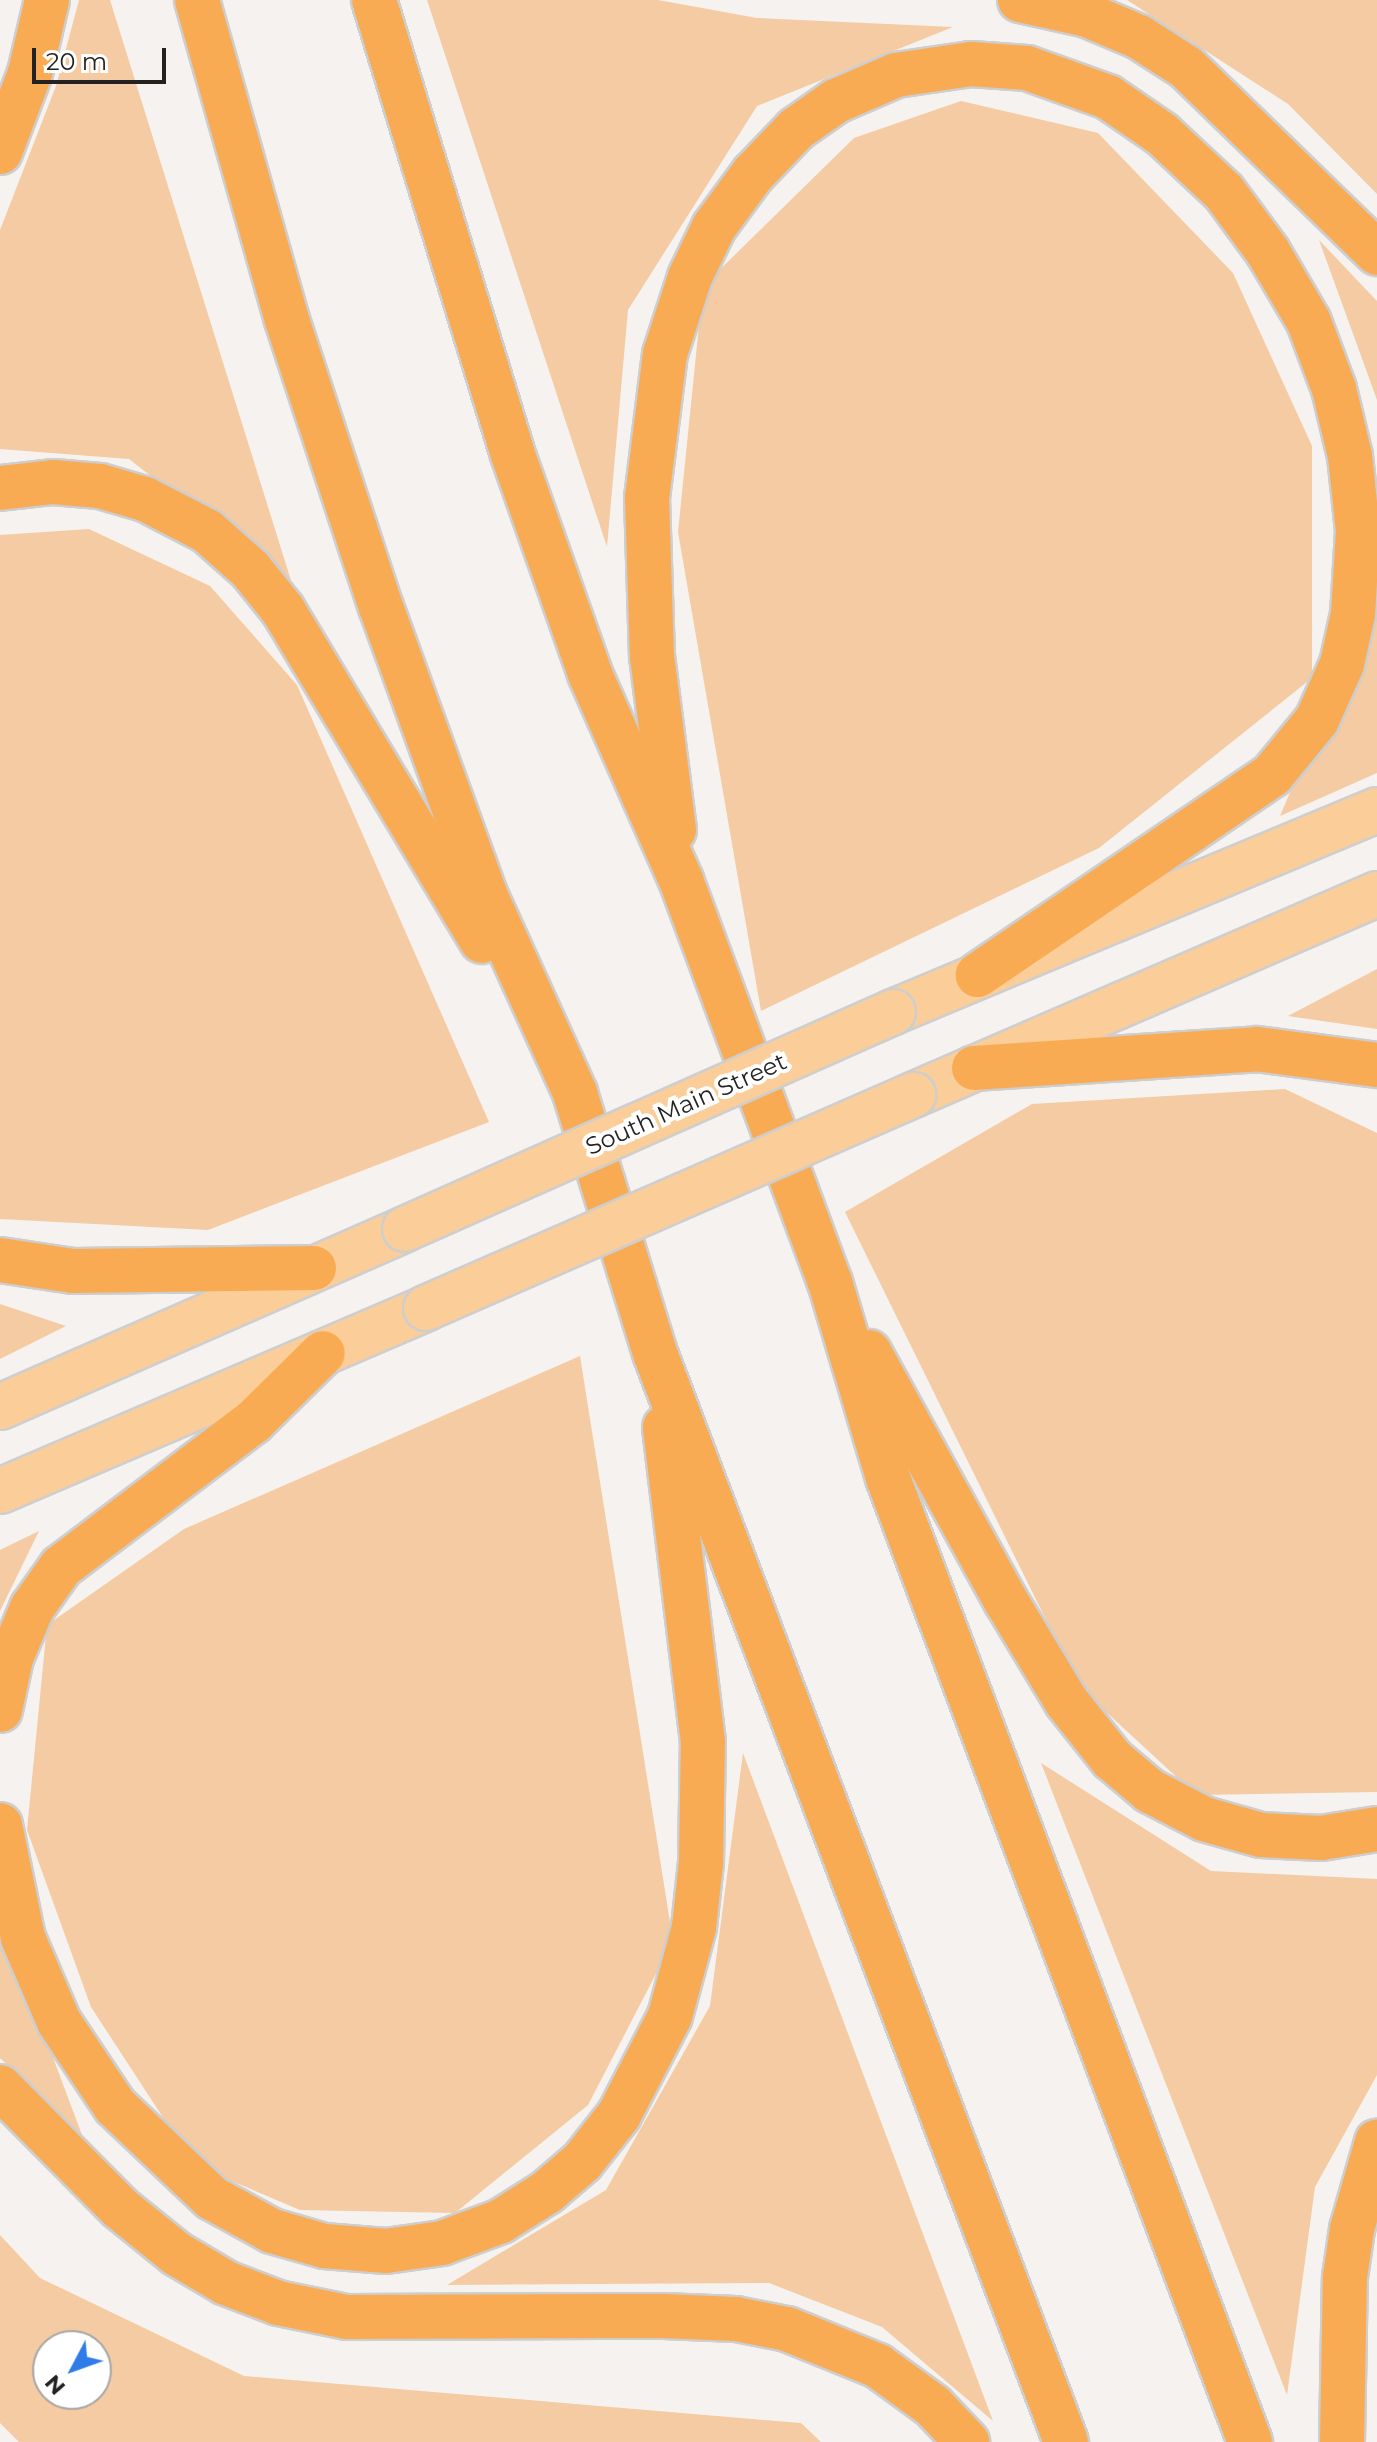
<!DOCTYPE html>
<style>
body{margin:0}
#map{position:relative;width:1377px;height:2442px;overflow:hidden;background:#f6f2ef;font-family:Montserrat,sans-serif}
div>[style]{position:absolute}
.green>*{inset:0;background:#f4cba2}
.roads{filter:drop-shadow(2px 0 #cfcece) drop-shadow(-2px 0 #cfcece) drop-shadow(0 2px #cfcece) drop-shadow(0 -2px #cfcece)}
.major>*{height:44px;margin:-22px;padding:0 22px;transform-origin:22px;border-radius:22px;background:#fbcd98}
.highway>*{height:44px;margin:-22px;padding:0 22px;transform-origin:22px;border-radius:22px;background:#f9ab54}
.bridges{filter:drop-shadow(2px 0 #cfcece) drop-shadow(-2px 0 #cfcece) drop-shadow(0 2px #cfcece) drop-shadow(0 -2px #cfcece)}
.major-bridge>*{height:44px;margin:-22px;padding:0 22px;transform-origin:22px;border-radius:22px;background:#fbcd98}
span{translate:-50% -50%;white-space:nowrap;text-align:center;line-height:1.15;-webkit-text-stroke:8px #fff;paint-order:stroke}
.street-label{font-size:24px;color:#232221}
.north{position:absolute;left:32px;top:2330px;width:80px;height:80px;box-sizing:border-box;background:#fff;border:2px solid #a7a7a6;border-radius:50%;rotate:229deg;font-size:22px;font-weight:700;line-height:32px;text-align:center;color:#232221}
.north::after{content:'';display:block;margin:auto;width:28px;height:36px;background:#2f7be8;clip-path:polygon(50% 0,100% 100%,50% 72%,0 100%)}
.scale{position:absolute;left:32px;top:48px;width:134px;height:36px;box-sizing:border-box;border:4px solid #232221;border-top:0;padding-left:10px;font-size:24px;line-height:28px;white-space:nowrap;color:#232221;-webkit-text-stroke:6px #fff;paint-order:stroke}
</style>
<div id="map">
<div class="green">
<div style="clip-path:polygon(79px 0,110px 0,293px 587px,129px 459px,0 449px,0 230px,56px 86px)"></div>
<div style="clip-path:polygon(427px 0,658px 0,757px 18px,953px 27px,757px 106px,628px 310px,607px 547px)"></div>
<div style="clip-path:polygon(1127px 0,1377px 0,1377px 194px,1288px 104px)"></div>
<div style="clip-path:polygon(961px 101px,1098px 133px,1233px 273px,1312px 446px,1312px 678px,1099px 848px,761px 1011px,678px 532px,703px 286px,854px 138px)"></div>
<div style="clip-path:polygon(1319px 240px,1377px 301px,1377px 400px)"></div>
<div style="clip-path:polygon(89px 529px,210px 586px,297px 685px,489px 1122px,208px 1230px,0 1219px,0 535px)"></div>
<div style="clip-path:polygon(1377px 588px,1377px 773px,1280px 816px)"></div>
<div style="clip-path:polygon(1377px 969px,1377px 1029px,1288px 1016px)"></div>
<div style="clip-path:polygon(1285px 1089px,1377px 1133px,1377px 1792px,1196px 1795px,1079px 1687px,845px 1212px,1032px 1104px)"></div>
<div style="clip-path:polygon(0 1304px,66px 1326px,0 1359px)"></div>
<div style="clip-path:polygon(580px 1356px,673px 1941px,588px 2105px,455px 2213px,300px 2210px,194px 2165px,91px 2007px,27px 1830px,47px 1625px,184px 1529px)"></div>
<div style="clip-path:polygon(39px 1531px,0 1611px,0 1550px)"></div>
<div style="clip-path:polygon(743px 1753px,993px 2421px,882px 2327px,769px 2283px,447px 2285px,606px 2190px,710px 2006px)"></div>
<div style="clip-path:polygon(1041px 1763px,1211px 1871px,1377px 1879px,1377px 2075px,1315px 2187px,1287px 2395px)"></div>
<div style="clip-path:polygon(0 1916px,82px 2135px,0 2058px)"></div>
<div style="clip-path:polygon(evenodd,0 2235px,40px 2278px,244px 2376px,801px 2423px,821px 2442px,19px 2442px,0 2423px,0 2235px,96px 2346px,96px 2394px,48px 2394px,48px 2346px,96px 2346px)"></div>
</div>
<div class="roads">
<div class="major">
<div style="left:893px;top:1012px;width:524px;rotate:-22.65deg"></div>
<div style="left:913px;top:1095px;width:506px;rotate:-23.42deg"></div>
<div style="left:0;top:1407px;width:442px;rotate:-23.7deg"></div>
<div style="left:0;top:1491px;width:464px;rotate:-23.2deg"></div>
</div>
<div class="highway">
<div style="left:197px;top:0;width:332px;rotate:74.3deg"></div>
<div style="left:287px;top:320px;width:302px;rotate:71.9deg"></div>
<div style="left:381px;top:607px;width:303px;rotate:70.1deg"></div>
<div style="left:484px;top:892px;width:221px;rotate:65.6deg"></div>
<div style="left:575px;top:1093px;width:272px;rotate:72.9deg"></div>
<div style="left:655px;top:1353px;width:1164px;rotate:69.32deg"></div>
<div style="left:374px;top:0;width:473px;rotate:73deg"></div>
<div style="left:512px;top:452px;width:235px;rotate:70.6deg"></div>
<div style="left:590px;top:674px;width:225px;rotate:66.2deg"></div>
<div style="left:681px;top:880px;width:429px;rotate:69.7deg"></div>
<div style="left:830px;top:1282px;width:204px;rotate:73.5deg"></div>
<div style="left:888px;top:1478px;width:1030px;rotate:69.42deg"></div>
<div style="left:1020px;top:0;width:69px;rotate:12.6deg"></div>
<div style="left:1087px;top:15px;width:56px;rotate:22.9deg"></div>
<div style="left:1139px;top:37px;width:56px;rotate:32.6deg"></div>
<div style="left:1186px;top:67px;width:267px;rotate:44.2deg"></div>
<div style="left:0;top:152px;width:85px;rotate:-69.2deg"></div>
<div style="left:30px;top:73px;width:75px;rotate:-76.9deg"></div>
<div style="left:0;top:488px;width:53px;rotate:-6.5deg"></div>
<div style="left:53px;top:482px;width:47px;rotate:4.9deg"></div>
<div style="left:100px;top:486px;width:47px;rotate:16.1deg"></div>
<div style="left:145px;top:499px;width:70px;rotate:27.3deg"></div>
<div style="left:207px;top:531px;width:57px;rotate:41.5deg"></div>
<div style="left:250px;top:569px;width:53px;rotate:51.2deg"></div>
<div style="left:283px;top:610px;width:386px;rotate:59deg"></div>
<div style="left:674px;top:830px;width:174px;rotate:-97.2deg"></div>
<div style="left:652px;top:657px;width:159px;rotate:-91.8deg"></div>
<div style="left:647px;top:498px;width:145px;rotate:-82.9deg"></div>
<div style="left:665px;top:354px;width:81px;rotate:-72deg"></div>
<div style="left:690px;top:277px;width:55px;rotate:-64.4deg"></div>
<div style="left:714px;top:227px;width:66px;rotate:-53.7deg"></div>
<div style="left:753px;top:174px;width:62px;rotate:-46.3deg"></div>
<div style="left:796px;top:129px;width:49px;rotate:-35deg"></div>
<div style="left:836px;top:101px;width:65px;rotate:-23.4deg"></div>
<div style="left:896px;top:75px;width:76px;rotate:-8.3deg"></div>
<div style="left:971px;top:64px;width:56px;rotate:4.1deg"></div>
<div style="left:1027px;top:68px;width:86px;rotate:19.7deg"></div>
<div style="left:1108px;top:97px;width:65px;rotate:34.4deg"></div>
<div style="left:1162px;top:134px;width:85px;rotate:43.1deg"></div>
<div style="left:1224px;top:192px;width:74px;rotate:53.7deg"></div>
<div style="left:1268px;top:252px;width:81px;rotate:59.6deg"></div>
<div style="left:1309px;top:322px;width:72px;rotate:69.5deg"></div>
<div style="left:1334px;top:389px;width:69px;rotate:76.6deg"></div>
<div style="left:1350px;top:456px;width:75px;rotate:83.9deg"></div>
<div style="left:1358px;top:531px;width:83px;rotate:93.4deg"></div>
<div style="left:1353px;top:614px;width:51px;rotate:102.4deg"></div>
<div style="left:1342px;top:664px;width:61px;rotate:114.1deg"></div>
<div style="left:1317px;top:720px;width:71px;rotate:129.3deg"></div>
<div style="left:1272px;top:775px;width:356px;rotate:145.8deg"></div>
<div style="left:974px;top:1068px;width:284px;rotate:-3.8deg"></div>
<div style="left:1257px;top:1049px;width:121px;rotate:7.6deg"></div>
<div style="left:0;top:1260px;width:74px;rotate:8.6deg"></div>
<div style="left:73px;top:1271px;width:241px;rotate:-0.7deg"></div>
<div style="left:869px;top:1352px;width:284px;rotate:61.2deg"></div>
<div style="left:1006px;top:1601px;width:117px;rotate:59deg"></div>
<div style="left:1066px;top:1701px;width:74px;rotate:51.6deg"></div>
<div style="left:1112px;top:1759px;width:50px;rotate:40.1deg"></div>
<div style="left:1150px;top:1791px;width:61px;rotate:27.4deg"></div>
<div style="left:1204px;top:1819px;width:59px;rotate:15.7deg"></div>
<div style="left:1261px;top:1835px;width:60px;rotate:2.9deg"></div>
<div style="left:1321px;top:1838px;width:57px;rotate:-9.1deg"></div>
<div style="left:0;top:1710px;width:53px;rotate:-78.1deg"></div>
<div style="left:11px;top:1658px;width:54px;rotate:-67.2deg"></div>
<div style="left:32px;top:1608px;width:50px;rotate:-54.7deg"></div>
<div style="left:61px;top:1567px;width:241px;rotate:-37.1deg"></div>
<div style="left:253px;top:1422px;width:98px;rotate:-44.6deg"></div>
<div style="left:0;top:1825px;width:115px;rotate:78.5deg"></div>
<div style="left:23px;top:1938px;width:91px;rotate:66.8deg"></div>
<div style="left:59px;top:2022px;width:101px;rotate:56.3deg"></div>
<div style="left:115px;top:2106px;width:134px;rotate:43.5deg"></div>
<div style="left:212px;top:2198px;width:68px;rotate:28.8deg"></div>
<div style="left:272px;top:2231px;width:54px;rotate:16.1deg"></div>
<div style="left:324px;top:2246px;width:62px;rotate:4.6deg"></div>
<div style="left:386px;top:2251px;width:57px;rotate:-8.1deg"></div>
<div style="left:442px;top:2243px;width:63px;rotate:-20.4deg"></div>
<div style="left:501px;top:2221px;width:54px;rotate:-32.2deg"></div>
<div style="left:547px;top:2192px;width:46px;rotate:-40.6deg"></div>
<div style="left:582px;top:2162px;width:60px;rotate:-51.8deg"></div>
<div style="left:619px;top:2115px;width:111px;rotate:-62.7deg"></div>
<div style="left:670px;top:2016px;width:92px;rotate:-74.9deg"></div>
<div style="left:694px;top:1927px;width:64px;rotate:-83.8deg"></div>
<div style="left:701px;top:1863px;width:121px;rotate:-89.1deg"></div>
<div style="left:703px;top:1742px;width:317px;rotate:-96.9deg"></div>
<div style="left:0;top:2087px;width:170px;rotate:45.2deg"></div>
<div style="left:120px;top:2208px;width:73px;rotate:38.9deg"></div>
<div style="left:177px;top:2254px;width:57px;rotate:30.6deg"></div>
<div style="left:226px;top:2283px;width:56px;rotate:21deg"></div>
<div style="left:278px;top:2303px;width:70px;rotate:11.5deg"></div>
<div style="left:347px;top:2317px;width:317px;rotate:-0.2deg"></div>
<div style="left:664px;top:2316px;width:72px;rotate:2.4deg"></div>
<div style="left:736px;top:2319px;width:52px;rotate:11.1deg"></div>
<div style="left:787px;top:2329px;width:98px;rotate:22.1deg"></div>
<div style="left:878px;top:2366px;width:68px;rotate:36deg"></div>
<div style="left:933px;top:2406px;width:50px;rotate:46.6deg"></div>
<div style="left:1342px;top:2442px;width:165px;rotate:-89deg"></div>
<div style="left:1345px;top:2277px;width:49px;rotate:-81.7deg"></div>
<div style="left:1352px;top:2229px;width:91px;rotate:-74deg"></div>
</div>
</div>
<div class="bridges">
<div class="major-bridge">
<div style="left:405px;top:1229px;width:534px;rotate:-23.97deg"></div>
<div style="left:426px;top:1308px;width:532px;rotate:-23.62deg"></div>
</div>
</div>
<div class="street-label">
<span style="left:686px;top:1104px;rotate:-24deg">South Main Street</span>
</div>
<div class="north">N</div>
<div class="scale">20 m</div>
</div>
